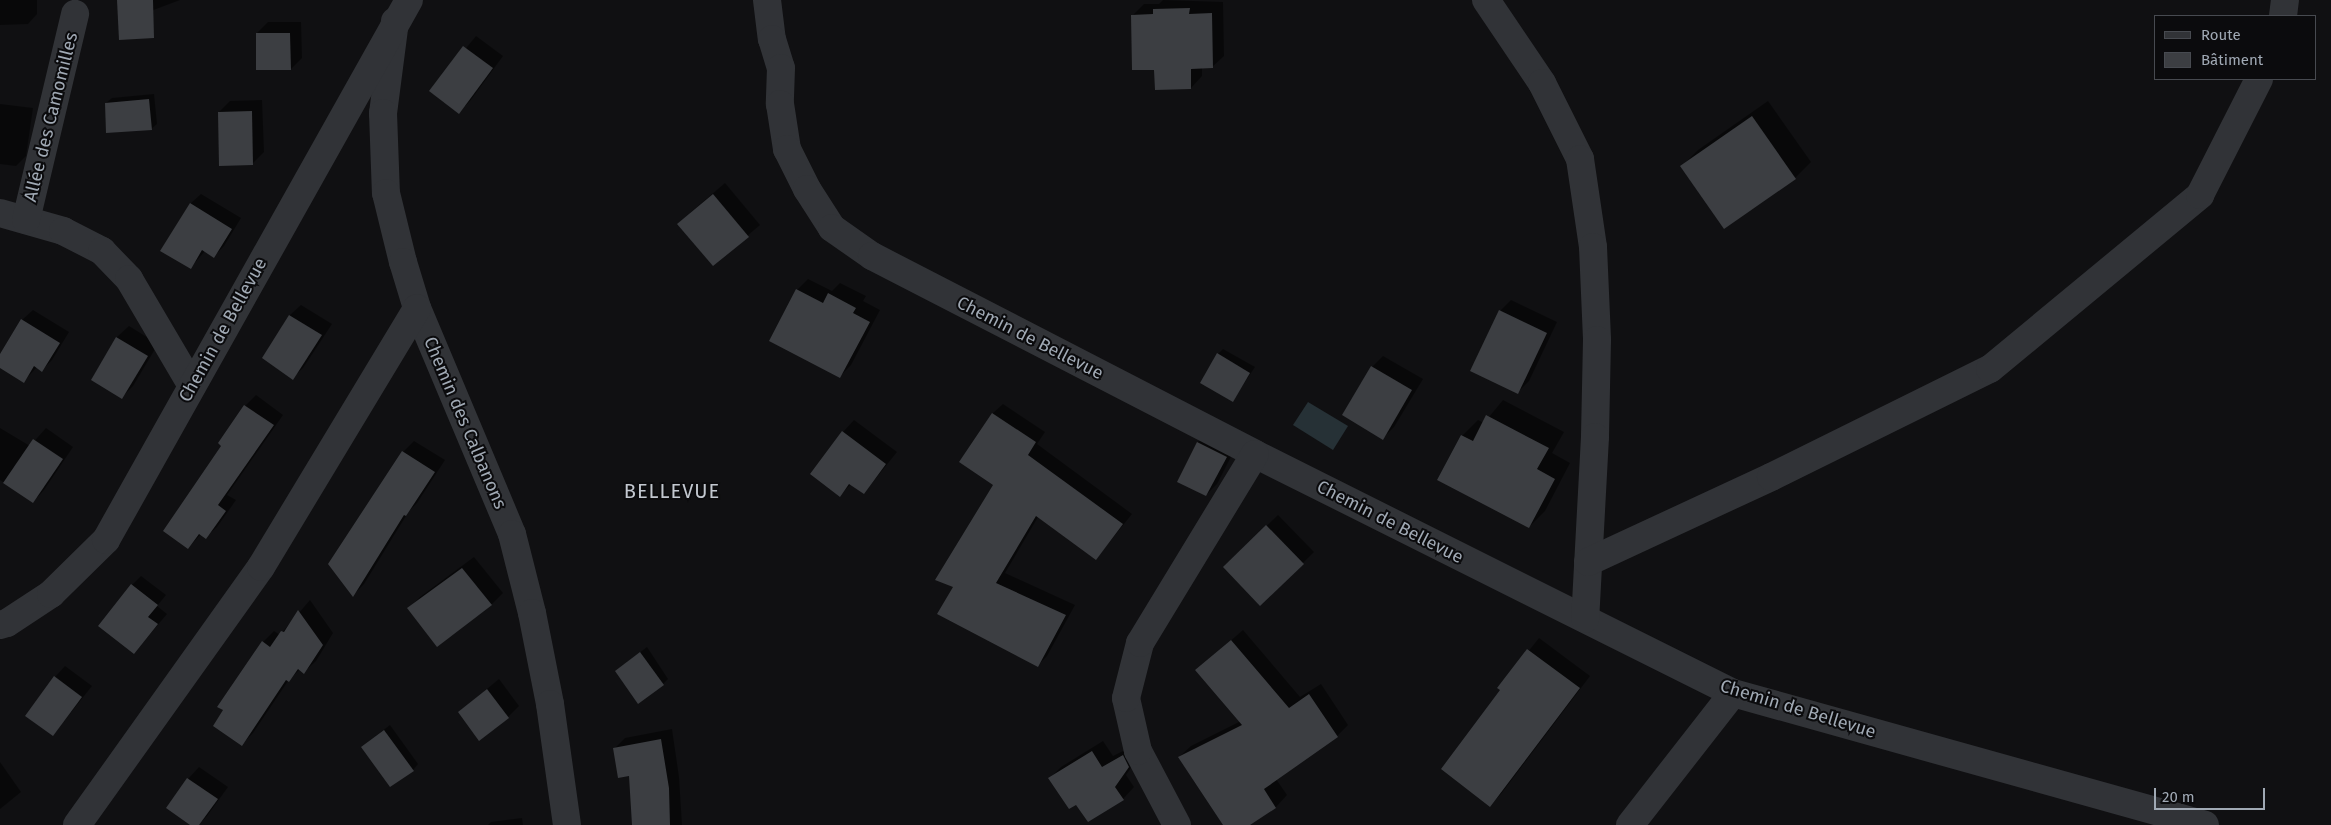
<!DOCTYPE html>
<meta charset="utf-8">
<style>
body{margin:0}
#map{position:relative;width:2331px;height:825px;overflow:hidden;background:#101012;font-family:"Fira Sans",sans-serif}
div>[style]{position:absolute}
.water>*{inset:0;background:#263136}
.shadow>*{inset:0;background:#0007}
.building>*{inset:0;background:#3c3e42}
.street>*{height:28px;margin:-14px;padding:0 14px;transform-origin:14px;border-radius:14px;background:#313337}
span{translate:-50% -50%;white-space:nowrap;text-align:center;line-height:1.15;-webkit-text-stroke:4px #0b0b0d;paint-order:stroke}
.street-label{font-size:18px;color:#a0a9b4}
.quarter-label{font-size:20px;color:#c2c7cf;letter-spacing:1px}
.legend{position:absolute;left:2154px;top:15px;width:162px;height:65px;box-sizing:border-box;background:#0b0b0d;border:1px solid #474a50;margin:0;padding:6px 9px;list-style:none;font-size:15px;color:#a0a9b4}
.legend li{display:flex;align-items:center;gap:10px;height:25px}
.legend b{width:25px;border:1px solid #474a50}
.scale{position:absolute;left:2154px;top:788px;width:111px;height:22px;box-sizing:border-box;border:2px solid #a0a9b4;border-top:0;padding-left:6px;font-size:15px;line-height:18px;white-space:nowrap;color:#a0a9b4;-webkit-text-stroke:4px #0b0b0d;paint-order:stroke}
</style>
<div id="map">
<div class="water">
<div style="clip-path:polygon(1308px 402px,1348px 426px,1333px 450px,1293px 425px)"></div>
</div>
<div class="shadow">
<div style="clip-path:polygon(0 0,37px 0,37px 14px,28px 24px,0 25px)"></div>
<div style="clip-path:polygon(119px 0,180px 0,119px 23px)"></div>
<div style="clip-path:polygon(1163px 0,1223px 2px,1224px 56px,1212px 67px,1202px 67px,1202px 76px,1191px 88px,1156px 69px,1132px 16px,1144px 4px,1159px 4px)"></div>
<div style="clip-path:polygon(268px 22px,301px 22px,302px 58px,291px 69px,257px 33px)"></div>
<div style="clip-path:polygon(476px 36px,503px 56px,470px 101px,459px 112px,431px 91px)"></div>
<div style="clip-path:polygon(154px 94px,157px 124px,151px 129px,106px 103px,112px 98px)"></div>
<div style="clip-path:polygon(262px 100px,264px 152px,253px 163px,219px 112px,230px 101px)"></div>
<div style="clip-path:polygon(1768px 101px,1811px 162px,1795px 178px,1682px 166px,1698px 150px)"></div>
<div style="clip-path:polygon(0 104px,33px 108px,26px 156px,16px 166px,0 164px)"></div>
<div style="clip-path:polygon(725px 183px,760px 225px,713px 265px,690px 213px)"></div>
<div style="clip-path:polygon(201px 194px,241px 218px,224px 246px,214px 256px,205px 251px,191px 267px,190px 204px)"></div>
<div style="clip-path:polygon(808px 279px,832px 291px,840px 283px,866px 296px,863px 301px,880px 310px,851px 365px,840px 376px,797px 290px)"></div>
<div style="clip-path:polygon(1511px 300px,1557px 322px,1529px 381px,1518px 392px,1500px 311px)"></div>
<div style="clip-path:polygon(301px 305px,332px 324px,303px 368px,292px 378px,264px 357px,290px 315px)"></div>
<div style="clip-path:polygon(33px 310px,69px 332px,52px 360px,42px 370px,37px 367px,24px 381px,0 366px,0 356px,22px 320px)"></div>
<div style="clip-path:polygon(129px 326px,158px 344px,133px 386px,122px 397px,92px 379px,117px 337px)"></div>
<div style="clip-path:polygon(1223px 349px,1255px 367px,1233px 400px,1218px 354px)"></div>
<div style="clip-path:polygon(1383px 356px,1423px 379px,1394px 427px,1383px 438px,1372px 367px)"></div>
<div style="clip-path:polygon(256px 395px,283px 415px,227px 495px,236px 500px,217px 527px,206px 537px,201px 534px,188px 548px,223px 445px,219px 443px,245px 406px)"></div>
<div style="clip-path:polygon(1503px 400px,1564px 432px,1552px 453px,1570px 463px,1545px 511px,1529px 527px,1462px 436px,1478px 420px,1484px 423px)"></div>
<div style="clip-path:polygon(1003px 404px,1045px 432px,1037px 444px,1132px 514px,1096px 559px,1038px 517px,1005px 573px,1075px 605px,1047px 656px,1038px 665px,955px 586px,995px 485px,960px 462px,993px 413px)"></div>
<div style="clip-path:polygon(854px 420px,897px 452px,864px 493px,851px 484px,840px 495px,843px 432px)"></div>
<div style="clip-path:polygon(0 428px,30px 446px,46px 428px,73px 447px,44px 490px,33px 502px,0 480px)"></div>
<div style="clip-path:polygon(1210px 431px,1237px 445px,1217px 484px,1206px 495px,1179px 481px,1198px 442px)"></div>
<div style="clip-path:polygon(414px 441px,445px 460px,417px 503px,409px 511px,364px 584px,353px 595px,403px 452px)"></div>
<div style="clip-path:polygon(1278px 515px,1314px 552px,1260px 605px,1224px 567px)"></div>
<div style="clip-path:polygon(474px 557px,503px 593px,492px 604px,437px 645px,409px 608px,420px 597px)"></div>
<div style="clip-path:polygon(141px 576px,166px 595px,157px 606px,167px 614px,134px 653px,132px 585px)"></div>
<div style="clip-path:polygon(310px 600px,333px 633px,316px 661px,304px 672px,300px 669px,288px 681px,253px 733px,242px 744px,263px 642px,274px 631px,280px 635px)"></div>
<div style="clip-path:polygon(1243px 630px,1300px 697px,1321px 684px,1348px 725px,1337px 736px,1276px 779px,1287px 795px,1276px 807px,1248px 825px,1225px 825px,1179px 757px,1191px 746px,1241px 721px,1197px 670px)"></div>
<div style="clip-path:polygon(1539px 638px,1590px 676px,1501px 794px,1490px 805px,1502px 690px,1499px 688px)"></div>
<div style="clip-path:polygon(647px 647px,668px 679px,663px 684px,616px 671px)"></div>
<div style="clip-path:polygon(65px 666px,92px 686px,53px 735px,55px 677px)"></div>
<div style="clip-path:polygon(499px 679px,519px 706px,508px 717px,459px 712px)"></div>
<div style="clip-path:polygon(390px 725px,418px 764px,413px 770px,368px 742px)"></div>
<div style="clip-path:polygon(672px 729px,679px 777px,682px 825px,633px 825px,630px 775px,615px 748px,625px 738px)"></div>
<div style="clip-path:polygon(1103px 741px,1113px 756px,1135px 745px,1140px 755px,1126px 775px,1134px 787px,1123px 799px,1077px 803px,1050px 778px,1061px 767px)"></div>
<div style="clip-path:polygon(0 762px,21px 792px,0 809px)"></div>
<div style="clip-path:polygon(199px 767px,228px 787px,207px 816px,198px 825px,192px 825px,188px 779px)"></div>
<div style="clip-path:polygon(522px 818px,523px 825px,488px 825px,491px 822px)"></div>
</div>
<div class="building">
<div style="clip-path:polygon(117px 0,153px 0,154px 38px,119px 40px)"></div>
<div style="clip-path:polygon(1190px 8px,1189px 14px,1212px 13px,1213px 68px,1191px 69px,1191px 89px,1155px 90px,1154px 70px,1132px 70px,1131px 15px,1153px 14px,1153px 9px)"></div>
<div style="clip-path:polygon(256px 33px,290px 33px,291px 70px,256px 70px)"></div>
<div style="clip-path:polygon(463px 46px,493px 68px,459px 114px,429px 91px)"></div>
<div style="clip-path:polygon(149px 99px,152px 130px,106px 133px,105px 103px)"></div>
<div style="clip-path:polygon(252px 111px,253px 165px,219px 166px,218px 112px)"></div>
<div style="clip-path:polygon(1752px 116px,1796px 179px,1724px 229px,1680px 166px)"></div>
<div style="clip-path:polygon(713px 194px,749px 237px,713px 266px,677px 224px)"></div>
<div style="clip-path:polygon(190px 203px,232px 229px,214px 258px,202px 250px,191px 269px,160px 251px)"></div>
<div style="clip-path:polygon(796px 289px,823px 303px,828px 293px,856px 308px,853px 313px,870px 322px,840px 378px,769px 341px)"></div>
<div style="clip-path:polygon(1499px 310px,1547px 333px,1518px 394px,1470px 371px)"></div>
<div style="clip-path:polygon(289px 315px,322px 335px,293px 380px,262px 358px)"></div>
<div style="clip-path:polygon(21px 319px,60px 343px,42px 372px,34px 366px,24px 383px,0 368px,0 354px)"></div>
<div style="clip-path:polygon(116px 337px,148px 356px,122px 399px,91px 380px)"></div>
<div style="clip-path:polygon(1217px 353px,1250px 373px,1233px 402px,1200px 383px)"></div>
<div style="clip-path:polygon(1371px 366px,1412px 390px,1383px 440px,1342px 415px)"></div>
<div style="clip-path:polygon(244px 405px,274px 425px,218px 505px,226px 511px,206px 539px,199px 534px,188px 549px,163px 531px,221px 446px,218px 443px)"></div>
<div style="clip-path:polygon(992px 413px,1036px 442px,1028px 455px,1123px 524px,1096px 560px,1036px 516px,996px 583px,1066px 615px,1038px 667px,937px 614px,953px 587px,935px 580px,993px 485px,959px 462px)"></div>
<div style="clip-path:polygon(1486px 415px,1549px 448px,1537px 469px,1555px 479px,1529px 528px,1437px 480px,1461px 435px,1473px 441px)"></div>
<div style="clip-path:polygon(842px 431px,886px 464px,864px 494px,849px 484px,840px 497px,810px 474px)"></div>
<div style="clip-path:polygon(33px 439px,63px 459px,33px 503px,3px 483px)"></div>
<div style="clip-path:polygon(1197px 442px,1227px 457px,1206px 496px,1177px 482px)"></div>
<div style="clip-path:polygon(402px 451px,435px 472px,406px 516px,404px 515px,353px 597px,328px 564px)"></div>
<div style="clip-path:polygon(1266px 525px,1304px 564px,1260px 606px,1223px 567px)"></div>
<div style="clip-path:polygon(462px 568px,492px 605px,437px 647px,407px 608px)"></div>
<div style="clip-path:polygon(131px 584px,158px 605px,148px 617px,158px 624px,134px 654px,98px 626px)"></div>
<div style="clip-path:polygon(298px 610px,323px 645px,304px 674px,298px 669px,289px 682px,286px 680px,242px 746px,213px 726px,223px 710px,217px 707px,262px 641px,270px 647px,281px 631px,284px 632px)"></div>
<div style="clip-path:polygon(1231px 640px,1289px 708px,1309px 694px,1338px 737px,1264px 789px,1276px 808px,1250px 825px,1223px 825px,1178px 757px,1242px 725px,1195px 670px)"></div>
<div style="clip-path:polygon(1527px 649px,1580px 688px,1490px 807px,1441px 769px,1500px 690px,1497px 688px)"></div>
<div style="clip-path:polygon(640px 652px,664px 685px,638px 704px,615px 671px)"></div>
<div style="clip-path:polygon(54px 676px,82px 697px,53px 736px,25px 716px)"></div>
<div style="clip-path:polygon(487px 689px,509px 718px,479px 741px,458px 712px)"></div>
<div style="clip-path:polygon(384px 730px,414px 771px,390px 787px,361px 747px)"></div>
<div style="clip-path:polygon(661px 739px,669px 788px,670px 825px,632px 825px,629px 776px,618px 778px,613px 748px)"></div>
<div style="clip-path:polygon(1092px 751px,1102px 767px,1123px 755px,1129px 767px,1115px 787px,1124px 800px,1088px 822px,1076px 805px,1069px 809px,1048px 778px)"></div>
<div style="clip-path:polygon(187px 778px,218px 799px,199px 825px,190px 825px,166px 808px)"></div>
</div>
<div class="street">
<div style="left:767px;top:0;width:39px;rotate:83deg"></div>
<div style="left:772px;top:39px;width:30px;rotate:73deg"></div>
<div style="left:781px;top:68px;width:36px;rotate:92deg"></div>
<div style="left:780px;top:104px;width:46px;rotate:81.2deg"></div>
<div style="left:787px;top:149px;width:45px;rotate:63.4deg"></div>
<div style="left:807px;top:189px;width:46px;rotate:57.3deg"></div>
<div style="left:832px;top:228px;width:49px;rotate:35deg"></div>
<div style="left:872px;top:256px;width:431px;rotate:27.3deg"></div>
<div style="left:1255px;top:454px;width:534px;rotate:26.57deg"></div>
<div style="left:1733px;top:693px;width:490px;rotate:15.6deg"></div>
<div style="left:1486px;top:0;width:100px;rotate:56deg"></div>
<div style="left:1542px;top:83px;width:85px;rotate:63.4deg"></div>
<div style="left:1580px;top:159px;width:89px;rotate:81.6deg"></div>
<div style="left:1593px;top:247px;width:93px;rotate:87.5deg"></div>
<div style="left:1597px;top:340px;width:97px;rotate:91.2deg"></div>
<div style="left:1595px;top:437px;width:182px;rotate:93.1deg"></div>
<div style="left:2283px;top:16px;width:16px;rotate:-83deg"></div>
<div style="left:395px;top:21px;width:93px;rotate:97.4deg"></div>
<div style="left:383px;top:113px;width:80px;rotate:87.9deg"></div>
<div style="left:386px;top:193px;width:71px;rotate:76.2deg"></div>
<div style="left:403px;top:262px;width:48px;rotate:73.1deg"></div>
<div style="left:417px;top:308px;width:245px;rotate:67.2deg"></div>
<div style="left:512px;top:534px;width:81px;rotate:75.8deg"></div>
<div style="left:532px;top:613px;width:93px;rotate:78.8deg"></div>
<div style="left:550px;top:704px;width:122px;rotate:82deg"></div>
<div style="left:0;top:213px;width:66px;rotate:15.9deg"></div>
<div style="left:63px;top:231px;width:44px;rotate:27.1deg"></div>
<div style="left:102px;top:251px;width:39px;rotate:46deg"></div>
<div style="left:129px;top:279px;width:124px;rotate:59.5deg"></div>
<div style="left:26px;top:220px;width:212px;rotate:-76.6deg"></div>
<div style="left:1588px;top:562px;width:202px;rotate:-24.9deg"></div>
<div style="left:1771px;top:477px;width:244px;rotate:-26.3deg"></div>
<div style="left:1990px;top:369px;width:273px;rotate:-39.6deg"></div>
<div style="left:2200px;top:195px;width:130px;rotate:-63deg"></div>
<div style="left:0;top:625px;width:7px;rotate:-16deg"></div>
<div style="left:7px;top:623px;width:53px;rotate:-33.4deg"></div>
<div style="left:51px;top:594px;width:77px;rotate:-44.5deg"></div>
<div style="left:106px;top:540px;width:619px;rotate:-60.7deg"></div>
<div style="left:77px;top:825px;width:317px;rotate:-54.5deg"></div>
<div style="left:261px;top:567px;width:302px;rotate:-58.9deg"></div>
<div style="left:1177px;top:825px;width:84px;rotate:-117.8deg"></div>
<div style="left:1138px;top:751px;width:54px;rotate:-102.8deg"></div>
<div style="left:1126px;top:698px;width:57px;rotate:-75.7deg"></div>
<div style="left:1140px;top:643px;width:221px;rotate:-58.7deg"></div>
<div style="left:1630px;top:825px;width:167px;rotate:-52deg"></div>
</div>
<div class="street-label">
<span style="left:51px;top:117px;rotate:-76deg">Allée des Camomilles</span>
<span style="left:223px;top:330px;rotate:-61deg">Chemin de Bellevue</span>
<span style="left:1030px;top:338px;rotate:27deg">Chemin de Bellevue</span>
<span style="left:465px;top:423px;rotate:67deg">Chemin des Calbanons</span>
<span style="left:1390px;top:522px;rotate:27deg">Chemin de Bellevue</span>
<span style="left:1798px;top:709px;rotate:17deg">Chemin de Bellevue</span>
</div>
<div class="quarter-label">
<span style="left:672px;top:491px">BELLEVUE</span>
</div>
<ul class="legend">
<li><b style="height:6px;background:#313337"></b>Route</li>
<li><b style="height:14px;background:#3c3e42"></b>Bâtiment</li>
</ul>
<div class="scale">20 m</div>
</div>
